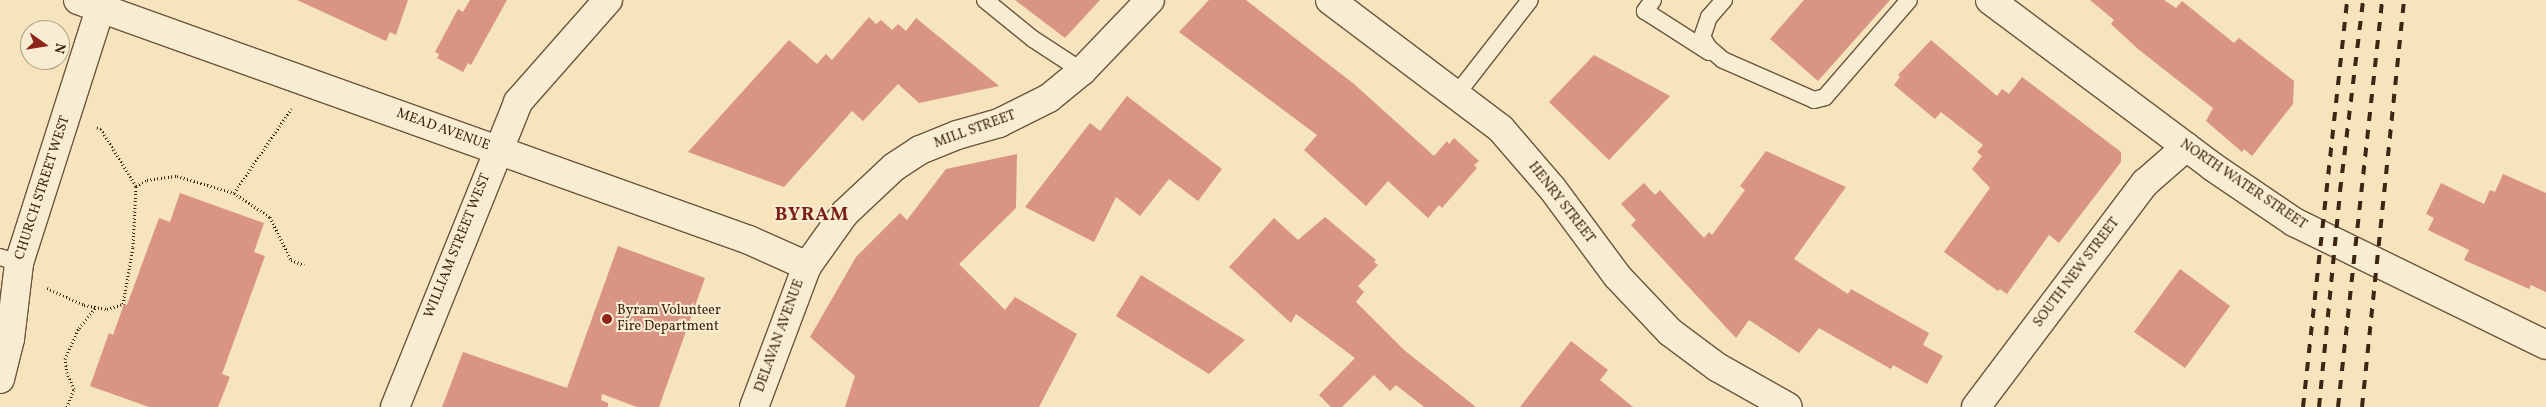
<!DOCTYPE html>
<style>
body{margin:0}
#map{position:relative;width:2546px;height:407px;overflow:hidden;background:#f5e4bc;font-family:Vollkorn,serif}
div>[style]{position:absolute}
.building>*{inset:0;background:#da9484}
.path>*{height:3px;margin-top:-1.5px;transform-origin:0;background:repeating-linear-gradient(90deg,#3f2513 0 1px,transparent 0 3.5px)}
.roads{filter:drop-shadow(1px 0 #6c553d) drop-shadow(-1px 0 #6c553d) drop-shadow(0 1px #6c553d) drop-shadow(0 -1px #6c553d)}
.lane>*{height:16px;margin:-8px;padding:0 8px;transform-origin:8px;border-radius:8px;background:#f8edd3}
.street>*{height:28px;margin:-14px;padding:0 14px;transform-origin:14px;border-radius:14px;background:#f8edd3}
.secondary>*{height:28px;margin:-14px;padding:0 14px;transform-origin:14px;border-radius:14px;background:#f8edd3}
.rail>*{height:4px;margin-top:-2px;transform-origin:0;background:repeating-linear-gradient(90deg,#3f2513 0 9px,transparent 0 18px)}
.dots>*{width:14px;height:14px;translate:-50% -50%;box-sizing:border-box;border:2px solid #f8edd3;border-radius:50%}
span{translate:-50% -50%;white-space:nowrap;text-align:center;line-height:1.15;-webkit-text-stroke:4px #f8edd3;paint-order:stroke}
.street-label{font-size:14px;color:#3f2513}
.poi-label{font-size:14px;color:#3f2513}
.left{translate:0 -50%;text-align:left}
.district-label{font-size:19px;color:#7a1f14;font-weight:700;letter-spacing:1px}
.north{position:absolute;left:20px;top:20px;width:50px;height:50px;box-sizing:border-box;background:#f8edd3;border:1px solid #ae9d86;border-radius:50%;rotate:103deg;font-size:14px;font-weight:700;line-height:20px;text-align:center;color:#3f2513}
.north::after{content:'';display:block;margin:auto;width:18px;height:22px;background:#8f2418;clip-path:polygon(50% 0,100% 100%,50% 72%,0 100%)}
</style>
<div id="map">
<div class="building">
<div style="clip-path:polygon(297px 0,408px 0,396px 35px,390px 32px,386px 41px)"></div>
<div style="clip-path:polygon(470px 0,507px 0,471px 65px,468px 63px,463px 72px,437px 58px,439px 54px,435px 52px,458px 9px,463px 12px)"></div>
<div style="clip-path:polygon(1015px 0,1100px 0,1065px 38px)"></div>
<div style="clip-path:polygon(1209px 0,1246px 0,1354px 84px,1434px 156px,1447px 141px,1449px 144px,1454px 138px,1479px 161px,1474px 165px,1477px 168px,1442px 208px,1439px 205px,1428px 218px,1388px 181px,1366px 206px,1304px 150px,1317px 135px,1179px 32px)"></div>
<div style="clip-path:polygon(1804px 0,1890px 0,1818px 81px,1770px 39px)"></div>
<div style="clip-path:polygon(2090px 0,2164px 0,2176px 8px,2182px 1px,2234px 43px,2239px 38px,2294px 81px,2293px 104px,2252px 156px,2244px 149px,2242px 152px,2206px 121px,2213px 108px,2138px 49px,2111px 24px,2114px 20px)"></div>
<div style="clip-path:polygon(869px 17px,876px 24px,881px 20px,892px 30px,898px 24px,906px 31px,916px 18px,999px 86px,919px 103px,898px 84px,863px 121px,852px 111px,784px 187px,688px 152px,789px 40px,817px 64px,826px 54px,832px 60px)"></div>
<div style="clip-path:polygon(1931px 40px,1997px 96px,2002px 89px,2009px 94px,2022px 77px,2121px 152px,2121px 162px,2059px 243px,2049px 235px,2007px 294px,2000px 289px,1998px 291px,1944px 252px,1990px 188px,1972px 169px,1982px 156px,1977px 152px,1983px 145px,1941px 112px,1935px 119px,1894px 85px,1900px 77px,1898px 75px)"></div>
<div style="clip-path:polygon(1594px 55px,1670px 96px,1609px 160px,1549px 102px)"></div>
<div style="clip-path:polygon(1127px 96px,1222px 169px,1198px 201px,1169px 179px,1140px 216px,1116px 197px,1094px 242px,1025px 207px,1090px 123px,1100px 131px)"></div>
<div style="clip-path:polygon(1766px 151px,1846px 187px,1794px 259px,1848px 294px,1851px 289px,1929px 333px,1923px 345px,1943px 356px,1927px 384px,1893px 365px,1891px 369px,1819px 328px,1799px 353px,1749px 320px,1736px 338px,1631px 225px,1636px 220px,1621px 204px,1644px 183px,1655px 195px,1660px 190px,1704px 238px,1709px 232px,1712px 235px,1745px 190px,1740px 186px)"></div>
<div style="clip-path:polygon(1017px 154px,1016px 208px,959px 264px,1005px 310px,1015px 297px,1077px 334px,1039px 407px,845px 407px,855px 376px,810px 337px,856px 257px,900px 213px,907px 220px,946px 169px)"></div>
<div style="clip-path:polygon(2503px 174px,2546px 193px,2546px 292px,2531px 285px,2529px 289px,2464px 260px,2469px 250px,2428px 230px,2434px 218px,2426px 214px,2441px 183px,2484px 204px,2490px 190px,2495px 192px)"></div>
<div style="clip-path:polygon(180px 193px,264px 223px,254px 252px,265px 256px,222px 374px,230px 377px,218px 407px,149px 407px,90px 386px,109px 333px,113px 335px,124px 304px,127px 305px,159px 218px,170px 222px)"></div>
<div style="clip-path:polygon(1325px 217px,1376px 260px,1374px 262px,1378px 265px,1358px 286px,1364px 292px,1356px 302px,1404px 350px,1476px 407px,1424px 407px,1396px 385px,1390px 391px,1374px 375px,1342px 407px,1331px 407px,1319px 395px,1355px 358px,1296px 314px,1291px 323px,1229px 267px,1274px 218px,1298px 240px)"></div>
<div style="clip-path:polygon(618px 246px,705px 278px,659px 407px,637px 407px,602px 394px,601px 400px,608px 403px,608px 407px,442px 407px,463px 352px,567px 388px)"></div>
<div style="clip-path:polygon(2180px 269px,2230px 306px,2185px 368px,2134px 332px)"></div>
<div style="clip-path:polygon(1141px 275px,1245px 340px,1209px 374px,1116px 316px)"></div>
<div style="clip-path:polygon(1571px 341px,1608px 370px,1600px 380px,1633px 407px,1520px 407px)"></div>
</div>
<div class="path">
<div style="left:136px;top:186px;width:13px;rotate:-29deg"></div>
<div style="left:147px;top:180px;width:30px;rotate:-8deg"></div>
<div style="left:177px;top:176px;width:59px;rotate:16.6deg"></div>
<div style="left:234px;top:193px;width:43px;rotate:33.7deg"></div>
<div style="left:270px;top:217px;width:48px;rotate:64deg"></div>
<div style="left:291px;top:260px;width:14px;rotate:21deg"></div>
<div style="left:234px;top:193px;width:102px;rotate:-55.8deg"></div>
<div style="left:47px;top:288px;width:41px;rotate:24.7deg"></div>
<div style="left:84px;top:305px;width:23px;rotate:10deg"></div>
<div style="left:107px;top:309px;width:17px;rotate:-17deg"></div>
<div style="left:123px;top:304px;width:58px;rotate:-80deg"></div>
<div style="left:133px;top:247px;width:61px;rotate:-87.2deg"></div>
<div style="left:136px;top:186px;width:67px;rotate:-121.6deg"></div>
<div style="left:101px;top:129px;width:6px;rotate:-162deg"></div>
<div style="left:67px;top:407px;width:19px;rotate:-69deg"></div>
<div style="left:74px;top:389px;width:17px;rotate:-114deg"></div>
<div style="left:67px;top:373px;width:14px;rotate:-98deg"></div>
<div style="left:65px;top:359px;width:34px;rotate:-66deg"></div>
<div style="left:79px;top:328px;width:27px;rotate:-51deg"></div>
</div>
<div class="roads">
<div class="lane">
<div style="left:985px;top:0;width:62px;rotate:39.1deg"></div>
<div style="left:1033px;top:39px;width:59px;rotate:33.1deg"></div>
<div style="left:1653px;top:0;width:14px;rotate:126deg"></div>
<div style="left:1645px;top:11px;width:76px;rotate:32.6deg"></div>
<div style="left:1724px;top:0;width:23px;rotate:131deg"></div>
<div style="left:1709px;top:17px;width:21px;rotate:109deg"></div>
<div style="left:1702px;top:37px;width:13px;rotate:58deg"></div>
<div style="left:1709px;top:48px;width:18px;rotate:41deg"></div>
<div style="left:1723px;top:60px;width:99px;rotate:23.7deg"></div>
<div style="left:1814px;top:100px;width:11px;rotate:-15deg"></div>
<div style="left:1825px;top:97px;width:128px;rotate:-49.1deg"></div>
<div style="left:1456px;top:95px;width:120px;rotate:-52.1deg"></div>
<div style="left:0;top:257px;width:20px;rotate:18deg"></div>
</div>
<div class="street">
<div style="left:78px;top:0;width:713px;rotate:19.68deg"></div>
<div style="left:749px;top:240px;width:64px;rotate:24.1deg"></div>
<div style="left:1330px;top:0;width:214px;rotate:37deg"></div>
<div style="left:1501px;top:129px;width:78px;rotate:49.2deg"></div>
<div style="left:1552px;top:188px;width:109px;rotate:53.5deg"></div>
<div style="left:1617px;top:276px;width:77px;rotate:46.6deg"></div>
<div style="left:1670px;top:332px;width:59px;rotate:36.7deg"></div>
<div style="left:1717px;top:367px;width:81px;rotate:29.4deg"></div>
<div style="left:0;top:379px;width:41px;rotate:-76deg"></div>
<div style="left:10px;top:339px;width:77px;rotate:-83.2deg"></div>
<div style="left:19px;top:263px;width:276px;rotate:-72.3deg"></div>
<div style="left:395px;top:407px;width:329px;rotate:-68deg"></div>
<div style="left:518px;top:102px;width:136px;rotate:-48.6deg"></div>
<div style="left:1976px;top:407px;width:281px;rotate:-53deg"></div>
<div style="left:2145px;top:183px;width:55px;rotate:-41.3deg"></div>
</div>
<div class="secondary">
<div style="left:1990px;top:0;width:279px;rotate:36.8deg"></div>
<div style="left:2213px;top:167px;width:98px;rotate:34.2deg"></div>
<div style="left:2294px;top:222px;width:280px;rotate:26deg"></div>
<div style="left:754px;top:407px;width:151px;rotate:-69.4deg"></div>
<div style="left:807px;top:266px;width:65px;rotate:-54.4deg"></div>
<div style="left:845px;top:213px;width:67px;rotate:-43.2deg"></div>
<div style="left:894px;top:167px;width:31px;rotate:-33deg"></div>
<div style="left:920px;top:150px;width:40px;rotate:-22deg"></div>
<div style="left:957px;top:135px;width:44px;rotate:-15.9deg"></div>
<div style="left:999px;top:123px;width:56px;rotate:-26.6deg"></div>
<div style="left:1049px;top:98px;width:43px;rotate:-39.3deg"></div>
<div style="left:1082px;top:71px;width:98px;rotate:-46.2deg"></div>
</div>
</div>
<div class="rail">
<div style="left:2303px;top:407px;width:409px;rotate:-83.8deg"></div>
<div style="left:2319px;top:407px;width:217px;rotate:-84.4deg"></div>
<div style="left:2340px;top:191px;width:192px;rotate:-83.1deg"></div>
<div style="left:2338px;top:407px;width:409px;rotate:-83.8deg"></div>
<div style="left:2362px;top:407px;width:409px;rotate:-84.1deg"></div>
</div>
<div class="dots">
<div style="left:607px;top:319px;background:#8f2418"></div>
</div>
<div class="street-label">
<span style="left:443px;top:130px;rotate:20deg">MEAD AVENUE</span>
<span style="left:975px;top:130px;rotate:-20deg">MILL STREET</span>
<span style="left:2243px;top:185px;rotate:34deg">NORTH WATER STREET</span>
<span style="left:43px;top:188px;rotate:-72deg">CHURCH STREET WEST</span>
<span style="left:1561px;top:203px;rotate:52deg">HENRY STREET</span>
<span style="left:458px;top:246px;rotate:-68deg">WILLIAM STREET WEST</span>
<span style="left:2077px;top:273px;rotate:-53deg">SOUTH NEW STREET</span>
<span style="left:780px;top:336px;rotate:-70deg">DELAVAN AVENUE</span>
</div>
<div class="poi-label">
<span class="left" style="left:617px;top:319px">Byram Volunteer<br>Fire Department</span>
</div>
<div class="district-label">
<span style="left:812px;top:216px">BYRAM</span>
</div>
<div class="north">N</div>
</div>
